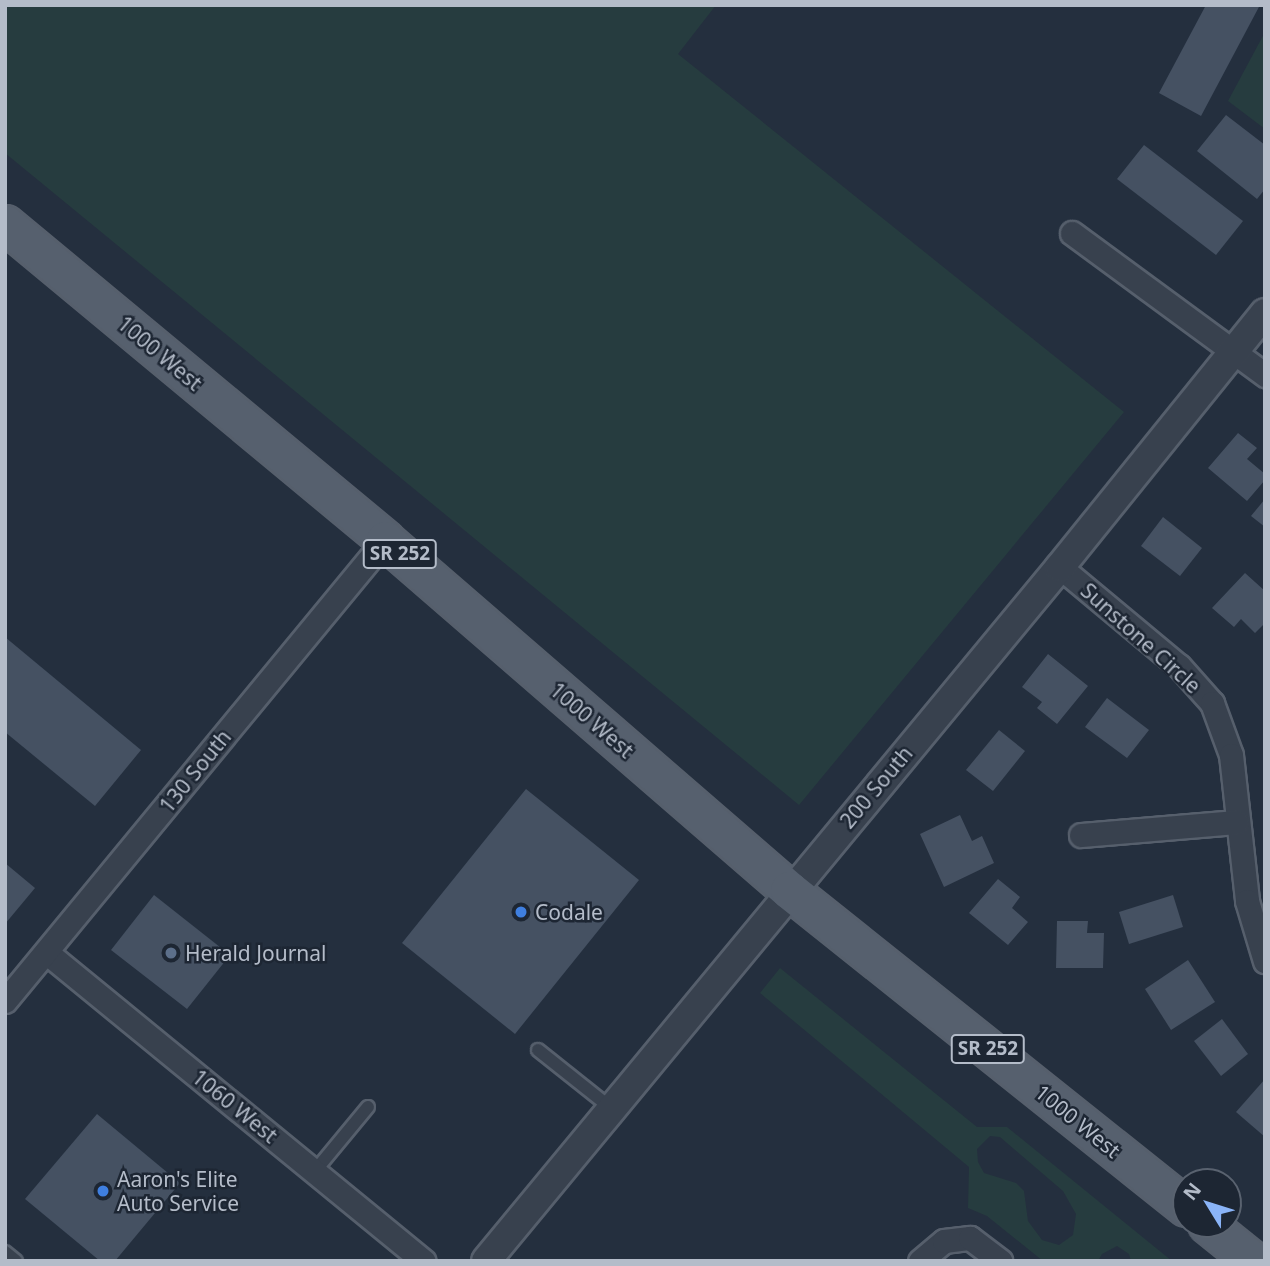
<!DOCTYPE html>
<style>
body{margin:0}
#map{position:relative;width:1270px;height:1266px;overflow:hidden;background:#242f3e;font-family:"Noto Sans",sans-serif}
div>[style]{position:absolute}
.green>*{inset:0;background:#263c3f}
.building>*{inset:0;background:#455162}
.roads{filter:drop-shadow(2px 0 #565f6c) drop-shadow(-2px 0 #565f6c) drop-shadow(0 2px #565f6c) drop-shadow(0 -2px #565f6c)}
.service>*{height:12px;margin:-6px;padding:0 6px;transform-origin:6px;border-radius:6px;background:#38414e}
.minor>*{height:23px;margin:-11.5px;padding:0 11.5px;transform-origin:11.5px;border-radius:11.5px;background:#38414e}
.tertiary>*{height:28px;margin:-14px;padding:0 14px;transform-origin:14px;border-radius:14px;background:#38414e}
.primary>*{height:37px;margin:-18.5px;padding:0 18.5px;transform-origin:18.5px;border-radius:18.5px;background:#56606e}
.dots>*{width:19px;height:19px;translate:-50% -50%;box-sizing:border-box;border:4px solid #1d2633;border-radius:50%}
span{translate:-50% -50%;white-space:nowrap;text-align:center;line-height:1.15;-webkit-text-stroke:5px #1d2633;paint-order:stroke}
.shield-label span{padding:2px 5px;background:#1d2633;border:2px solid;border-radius:5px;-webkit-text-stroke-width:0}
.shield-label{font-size:19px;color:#b4bcc9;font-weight:700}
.street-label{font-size:21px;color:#b4bcc9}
.poi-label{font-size:21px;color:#b4bcc9}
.left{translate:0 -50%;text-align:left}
.frame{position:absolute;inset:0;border:7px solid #b4bcc9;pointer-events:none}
.north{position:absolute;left:1172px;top:1168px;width:70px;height:70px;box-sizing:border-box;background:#1d2633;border:2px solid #59626f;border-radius:50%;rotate:308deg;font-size:19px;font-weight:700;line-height:28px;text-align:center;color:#b4bcc9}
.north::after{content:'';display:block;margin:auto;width:24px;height:32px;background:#8ab4f8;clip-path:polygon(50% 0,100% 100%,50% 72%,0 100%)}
</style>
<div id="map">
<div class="green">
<div style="clip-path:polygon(5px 5px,716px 5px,678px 54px,1124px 412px,799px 805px,5px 153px)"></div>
<div style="clip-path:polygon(1265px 32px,1265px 129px,1228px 101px)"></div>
<div style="clip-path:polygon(evenodd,780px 968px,977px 1127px,1007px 1127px,1172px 1261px,1131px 1261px,1129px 1254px,1117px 1246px,1102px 1254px,1098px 1261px,1043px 1261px,987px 1216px,968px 1208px,969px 1167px,760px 993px,780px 968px,990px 1136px,1000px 1137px,1063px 1191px,1076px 1214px,1073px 1235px,1059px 1245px,1042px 1240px,1028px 1221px,1024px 1191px,1016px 1183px,984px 1173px,978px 1162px,977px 1149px,990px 1136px)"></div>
</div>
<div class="building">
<div style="clip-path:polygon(1206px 5px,1260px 5px,1201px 116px,1159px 93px)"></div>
<div style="clip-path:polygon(1226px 115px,1265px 145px,1265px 189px,1257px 199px,1197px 151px)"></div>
<div style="clip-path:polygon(1144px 145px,1243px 221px,1216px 255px,1117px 179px)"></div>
<div style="clip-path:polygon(1238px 433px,1257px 448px,1247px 459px,1265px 474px,1265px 480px,1247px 501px,1208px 468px)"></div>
<div style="clip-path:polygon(1265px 499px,1265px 527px,1251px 516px)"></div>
<div style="clip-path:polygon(1163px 517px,1202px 548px,1180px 576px,1141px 546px)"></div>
<div style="clip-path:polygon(1245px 573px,1265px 591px,1265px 623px,1255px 633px,1241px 619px,1234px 627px,1212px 608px)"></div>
<div style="clip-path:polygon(5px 637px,141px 750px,95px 806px,5px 732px)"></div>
<div style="clip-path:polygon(1048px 654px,1088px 686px,1057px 724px,1037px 708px,1042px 702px,1022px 687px)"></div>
<div style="clip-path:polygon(1107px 698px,1149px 730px,1127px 758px,1085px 727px)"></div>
<div style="clip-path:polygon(999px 730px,1025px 751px,993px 791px,966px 770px)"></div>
<div style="clip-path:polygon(526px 789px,639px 880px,515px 1034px,402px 943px)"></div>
<div style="clip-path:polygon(960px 815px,972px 841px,982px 836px,994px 863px,944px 887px,920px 834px)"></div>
<div style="clip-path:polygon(5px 863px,35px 888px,5px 924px)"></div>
<div style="clip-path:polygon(998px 879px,1020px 897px,1012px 908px,1028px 922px,1008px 945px,969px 913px)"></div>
<div style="clip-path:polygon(154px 895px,230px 955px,187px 1009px,111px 950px)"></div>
<div style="clip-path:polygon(1173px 895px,1183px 927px,1129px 944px,1119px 912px)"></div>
<div style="clip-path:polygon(1057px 921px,1088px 921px,1087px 933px,1104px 933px,1103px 968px,1056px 968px)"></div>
<div style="clip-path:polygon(1188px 960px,1215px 1002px,1171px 1030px,1145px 989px)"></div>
<div style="clip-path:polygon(1222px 1019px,1248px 1054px,1221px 1076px,1194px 1041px)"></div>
<div style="clip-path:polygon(1265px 1079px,1265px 1137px,1236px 1112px)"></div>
<div style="clip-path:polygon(97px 1114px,180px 1183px,115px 1261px,100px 1261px,25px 1199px)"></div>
</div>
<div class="roads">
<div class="service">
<div style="left:538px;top:1050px;width:93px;rotate:38.5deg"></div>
<div style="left:315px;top:1171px;width:83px;rotate:-50.4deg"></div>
<div style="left:5px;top:1252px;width:14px;rotate:39deg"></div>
</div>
<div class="minor">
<div style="left:1072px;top:233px;width:240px;rotate:36.3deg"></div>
<div style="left:1060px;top:567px;width:155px;rotate:39.8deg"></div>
<div style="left:1179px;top:666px;width:50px;rotate:48.3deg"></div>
<div style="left:1212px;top:703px;width:55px;rotate:69.9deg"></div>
<div style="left:1231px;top:755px;width:147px;rotate:83.7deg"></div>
<div style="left:1247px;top:901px;width:63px;rotate:73.3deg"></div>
<div style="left:1081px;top:835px;width:156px;rotate:-4.8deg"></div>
<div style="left:46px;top:952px;width:488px;rotate:39.3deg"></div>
<div style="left:5px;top:1001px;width:597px;rotate:-50.5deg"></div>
<div style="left:920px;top:1261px;width:31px;rotate:-40deg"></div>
<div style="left:944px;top:1241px;width:26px;rotate:-7deg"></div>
<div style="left:970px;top:1238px;width:38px;rotate:37deg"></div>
</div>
<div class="tertiary">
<div style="left:486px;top:1261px;width:901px;rotate:-50.41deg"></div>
<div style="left:1060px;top:567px;width:326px;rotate:-51.1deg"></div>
</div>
<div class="primary">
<div style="left:5px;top:224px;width:494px;rotate:39.7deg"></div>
<div style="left:385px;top:540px;width:535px;rotate:40.9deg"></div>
<div style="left:789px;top:890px;width:508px;rotate:38.61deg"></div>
<div style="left:1207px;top:1224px;width:59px;rotate:38.8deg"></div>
</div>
</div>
<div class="dots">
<div style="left:521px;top:912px;background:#3f7fe0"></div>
<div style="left:171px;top:953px;background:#5c6f8a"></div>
<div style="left:103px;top:1191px;background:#3f7fe0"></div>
</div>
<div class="shield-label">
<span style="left:400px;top:554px">SR 252</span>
<span style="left:988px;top:1049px">SR 252</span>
</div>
<div class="street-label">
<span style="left:160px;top:353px;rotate:40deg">1000 West</span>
<span style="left:1141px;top:638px;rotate:42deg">Sunstone Circle</span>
<span style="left:592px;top:720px;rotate:41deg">1000 West</span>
<span style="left:195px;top:771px;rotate:-51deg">130 South</span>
<span style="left:876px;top:787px;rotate:-50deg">200 South</span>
<span style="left:235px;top:1106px;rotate:39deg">1060 West</span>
<span style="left:1078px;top:1121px;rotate:39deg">1000 West</span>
</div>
<div class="poi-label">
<span class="left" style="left:535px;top:912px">Codale</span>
<span class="left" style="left:185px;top:953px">Herald Journal</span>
<span class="left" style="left:117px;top:1191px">Aaron's Elite<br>Auto Service</span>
</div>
<div class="frame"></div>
<div class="north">N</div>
</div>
